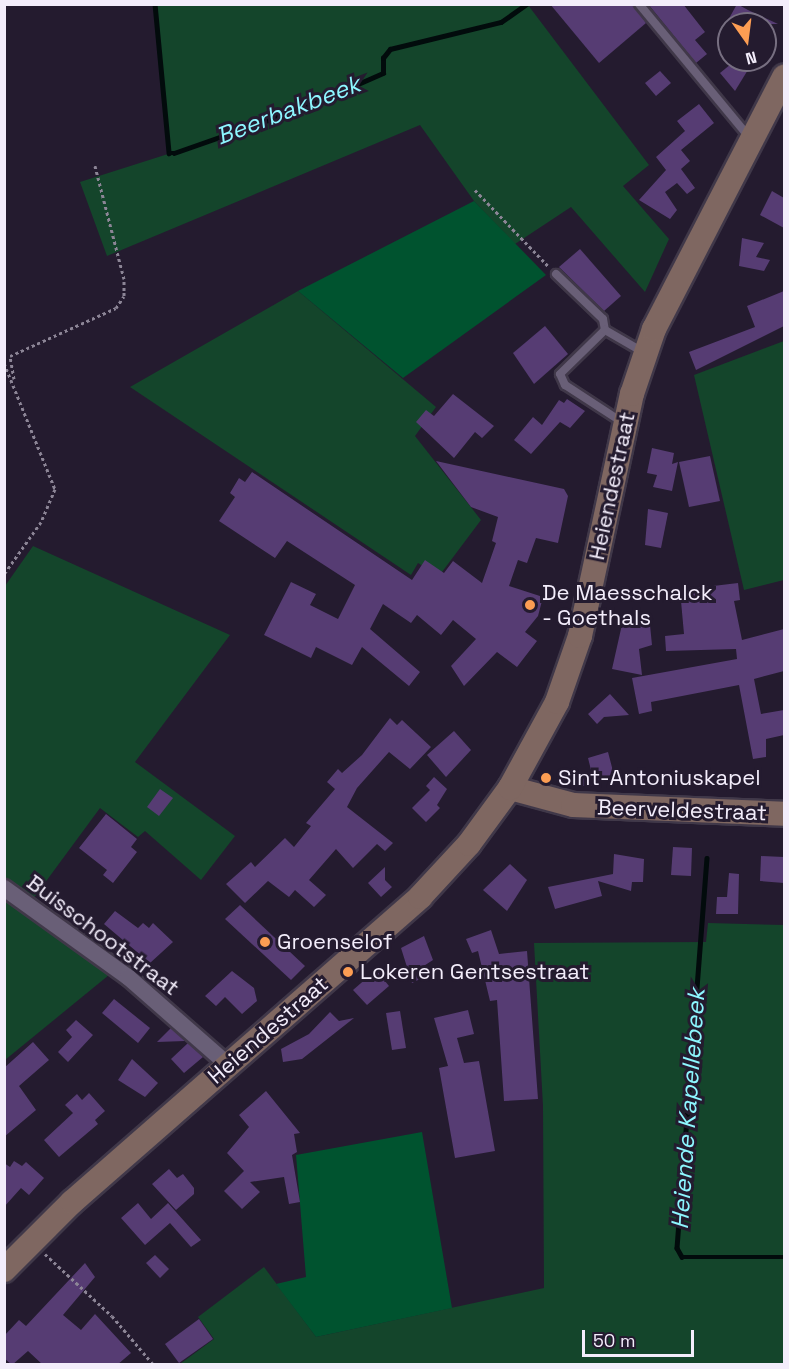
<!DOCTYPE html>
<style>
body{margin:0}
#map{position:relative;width:789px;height:1369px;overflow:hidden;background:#241b2f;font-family:"Space Grotesk",sans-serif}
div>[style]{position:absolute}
.green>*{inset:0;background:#14452b}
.forest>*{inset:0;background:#00532f}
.stream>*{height:4.5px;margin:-2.25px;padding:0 2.25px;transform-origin:2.25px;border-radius:2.25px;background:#020b0c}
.building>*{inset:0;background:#563c73}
.path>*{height:3px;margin-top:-1.5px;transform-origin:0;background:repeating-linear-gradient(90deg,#8c8596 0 3px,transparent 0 6px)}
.roads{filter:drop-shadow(2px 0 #403849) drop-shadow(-2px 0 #403849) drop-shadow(0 2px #403849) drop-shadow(0 -2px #403849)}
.lane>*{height:8px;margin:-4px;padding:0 4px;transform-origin:4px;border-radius:4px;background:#695f77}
.street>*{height:16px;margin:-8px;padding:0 8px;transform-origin:8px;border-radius:8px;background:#695f77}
.secondary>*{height:24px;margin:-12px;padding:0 12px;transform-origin:12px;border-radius:12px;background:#7f6761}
.dots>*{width:16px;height:16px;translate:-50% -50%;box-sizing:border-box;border:3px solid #241b2f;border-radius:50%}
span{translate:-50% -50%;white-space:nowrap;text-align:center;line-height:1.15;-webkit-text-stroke:6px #241b2f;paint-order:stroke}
.street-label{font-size:22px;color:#f3edfb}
.poi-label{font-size:22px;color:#f3edfb}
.left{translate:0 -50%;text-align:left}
.water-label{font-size:24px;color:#8df7ff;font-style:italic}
.frame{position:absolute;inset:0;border:6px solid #f3edfb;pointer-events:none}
.north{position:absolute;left:717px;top:12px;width:60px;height:60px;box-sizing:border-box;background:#241b2f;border:2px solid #776f81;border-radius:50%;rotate:166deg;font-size:16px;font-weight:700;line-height:24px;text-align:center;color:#f3edfb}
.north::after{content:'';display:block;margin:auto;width:21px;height:27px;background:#fc9d53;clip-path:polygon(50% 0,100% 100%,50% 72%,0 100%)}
.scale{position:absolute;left:582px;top:1330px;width:112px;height:27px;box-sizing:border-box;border:3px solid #f3edfb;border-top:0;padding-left:8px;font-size:18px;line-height:21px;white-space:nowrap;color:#f3edfb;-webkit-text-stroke:4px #241b2f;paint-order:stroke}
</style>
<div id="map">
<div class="green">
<div style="clip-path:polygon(156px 5px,528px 5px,649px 165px,623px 186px,669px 239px,645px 292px,571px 207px,515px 244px,474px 201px,420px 125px,107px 256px,80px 182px,168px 154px)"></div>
<div style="clip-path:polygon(298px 291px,436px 407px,415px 436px,481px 520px,439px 576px,418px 563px,411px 575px,130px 387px)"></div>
<div style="clip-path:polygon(784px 341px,784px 580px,744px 590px,694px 375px)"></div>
<div style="clip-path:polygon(33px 546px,230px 635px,135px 762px,235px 836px,201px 880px,145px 831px,138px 837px,100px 808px,33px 899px,5px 878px,5px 586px)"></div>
<div style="clip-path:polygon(5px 898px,109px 975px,5px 1060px)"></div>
<div style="clip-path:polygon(708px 923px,784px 925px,784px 1364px,180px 1364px,214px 1339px,198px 1317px,264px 1267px,316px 1337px,544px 1288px,543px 1106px,534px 943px,706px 942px)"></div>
</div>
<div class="forest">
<div style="clip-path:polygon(474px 201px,546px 275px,403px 378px,298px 291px)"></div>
<div style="clip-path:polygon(422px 1132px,452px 1308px,316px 1337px,276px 1284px,306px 1277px,296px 1155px)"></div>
</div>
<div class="stream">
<div style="left:155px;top:4px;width:150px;rotate:84.6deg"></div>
<div style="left:169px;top:153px;width:5px"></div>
<div style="left:174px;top:153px;width:142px;rotate:-19.3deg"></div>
<div style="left:308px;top:106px;width:82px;rotate:-23.7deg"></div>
<div style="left:383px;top:73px;width:15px;rotate:-90deg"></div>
<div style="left:383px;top:58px;width:11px;rotate:-52deg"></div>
<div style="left:390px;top:49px;width:114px;rotate:-13.7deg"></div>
<div style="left:501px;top:22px;width:32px;rotate:-35deg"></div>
<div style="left:707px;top:858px;width:391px;rotate:94.4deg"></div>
<div style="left:677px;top:1248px;width:10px;rotate:61deg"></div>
<div style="left:682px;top:1257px;width:102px"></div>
</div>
<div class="building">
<div style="clip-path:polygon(550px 4px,633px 4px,646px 23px,599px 63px)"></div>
<div style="clip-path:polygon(648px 4px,683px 4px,705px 32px,695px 40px,707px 54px,696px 63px)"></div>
<div style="clip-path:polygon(737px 4px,748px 10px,778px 24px,726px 24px)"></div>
<div style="clip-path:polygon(736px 60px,754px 60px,735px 91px,720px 73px)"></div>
<div style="clip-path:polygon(660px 71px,671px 83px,656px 96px,645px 83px)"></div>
<div style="clip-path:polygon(699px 104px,714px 123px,681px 150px,690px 161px,681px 169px,695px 188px,687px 194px,677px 183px,665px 192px,677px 210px,670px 219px,639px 200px,666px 170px,656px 157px,685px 131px,677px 121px)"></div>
<div style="clip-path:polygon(772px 191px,784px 198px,784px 228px,760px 215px)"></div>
<div style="clip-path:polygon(742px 238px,764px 243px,756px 257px,770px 260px,764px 271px,739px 266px)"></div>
<div style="clip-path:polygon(580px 249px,621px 296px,604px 311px,559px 267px)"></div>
<div style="clip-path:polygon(784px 291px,784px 326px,696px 370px,689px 352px,755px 327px,747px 306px)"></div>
<div style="clip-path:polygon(545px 326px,568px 354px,534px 384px,513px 353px)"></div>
<div style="clip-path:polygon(453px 394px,494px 426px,482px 438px,475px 432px,454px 458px,416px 422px,426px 410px,434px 416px)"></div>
<div style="clip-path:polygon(567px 399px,585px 411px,570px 428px,560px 422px,531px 454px,514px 440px,533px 417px,542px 425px,559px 400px,564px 403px)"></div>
<div style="clip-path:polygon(652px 448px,674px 453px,672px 464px,678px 462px,672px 491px,653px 487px,657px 475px,647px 473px)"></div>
<div style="clip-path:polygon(710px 456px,720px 501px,689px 507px,679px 462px)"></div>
<div style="clip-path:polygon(436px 461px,564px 489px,568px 496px,558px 543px,536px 538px,527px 563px,518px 560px,509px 586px,543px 597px,538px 616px,525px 632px,537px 641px,517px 667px,497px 652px,464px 686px,451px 666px,476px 639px,453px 620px,441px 635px,417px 615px,411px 623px,383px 604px,370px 629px,420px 672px,409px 686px,362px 647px,352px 665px,316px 647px,311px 658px,264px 635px,291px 582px,316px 594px,310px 605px,338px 619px,355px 585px,287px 541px,275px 558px,219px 521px,235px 497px,230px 493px,239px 478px,245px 482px,252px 472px,412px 580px,425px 560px,444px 573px,453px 561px,482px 583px,496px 543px,492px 541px,498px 517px,471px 507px)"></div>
<div style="clip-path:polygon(648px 509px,668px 513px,661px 548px,645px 545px)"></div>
<div style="clip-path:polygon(738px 583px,740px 600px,734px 601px,742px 640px,784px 629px,784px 671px,754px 679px,761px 714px,784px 710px,784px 735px,766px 739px,766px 757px,753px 759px,739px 685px,651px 702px,652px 711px,639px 714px,632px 678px,737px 659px,736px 649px,666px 651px,665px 636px,684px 634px,680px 590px)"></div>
<div style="clip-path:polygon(623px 620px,650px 625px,652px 645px,639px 649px,642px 675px,612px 669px)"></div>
<div style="clip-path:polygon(610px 694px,629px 715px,604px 717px,597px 724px,588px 714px)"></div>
<div style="clip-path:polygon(390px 718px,397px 725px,402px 720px,431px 747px,410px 769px,389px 752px,357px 788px,347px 807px,393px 843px,385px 851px,377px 844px,353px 868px,336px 849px,309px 880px,326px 895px,314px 907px,295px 890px,289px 897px,268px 881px,245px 903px,226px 884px,251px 862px,255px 867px,285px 838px,294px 847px,311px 826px,306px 823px,335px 789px,327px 782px,338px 769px,342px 773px,362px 755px)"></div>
<div style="clip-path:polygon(454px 731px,471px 750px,446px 777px,427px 755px)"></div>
<div style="clip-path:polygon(608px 752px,614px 775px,592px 786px,567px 786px,568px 773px,592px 774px,588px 758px)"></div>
<div style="clip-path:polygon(434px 777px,447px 789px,437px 805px,440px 808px,426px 822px,412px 808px,430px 790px,426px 786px)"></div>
<div style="clip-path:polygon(160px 789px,173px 798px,159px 816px,147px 807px)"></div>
<div style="clip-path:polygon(106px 814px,137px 839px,131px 847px,137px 852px,113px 883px,103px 875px,107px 870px,79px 848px)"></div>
<div style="clip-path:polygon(673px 847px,692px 848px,691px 876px,671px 875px)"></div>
<div style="clip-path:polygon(614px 854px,644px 859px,643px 882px,632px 882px,631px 891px,598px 881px,602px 896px,555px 909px,548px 887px,613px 874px)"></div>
<div style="clip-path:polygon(761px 856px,784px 857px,784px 883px,760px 881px)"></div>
<div style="clip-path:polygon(510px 864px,527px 880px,507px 911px,483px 890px)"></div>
<div style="clip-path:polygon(385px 867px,385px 880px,392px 887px,381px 897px,368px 883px)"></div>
<div style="clip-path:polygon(729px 873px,739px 874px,738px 914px,716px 914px,717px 897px,727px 897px)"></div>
<div style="clip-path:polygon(240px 905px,305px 966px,291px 980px,225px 919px)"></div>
<div style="clip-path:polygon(115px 911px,138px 928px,143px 923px,149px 928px,153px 923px,173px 942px,150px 963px,104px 924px)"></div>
<div style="clip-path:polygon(491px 930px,499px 954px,527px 951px,538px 1099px,504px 1101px,497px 1000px,490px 1001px,478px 951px,472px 953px,466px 939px)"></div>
<div style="clip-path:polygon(424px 936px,433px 960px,419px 969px,424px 977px,412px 983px,401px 948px)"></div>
<div style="clip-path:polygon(376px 970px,389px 986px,367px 1005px,353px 990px)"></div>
<div style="clip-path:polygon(232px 971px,254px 988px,257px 1001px,242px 1014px,225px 997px,216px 1006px,205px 996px)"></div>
<div style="clip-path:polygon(114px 999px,150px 1028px,138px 1043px,102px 1013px)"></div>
<div style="clip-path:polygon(468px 1010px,474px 1034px,457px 1038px,464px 1063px,479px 1061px,495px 1151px,455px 1158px,439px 1068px,448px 1066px,434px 1018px)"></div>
<div style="clip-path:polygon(400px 1011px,406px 1048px,392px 1050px,386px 1013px)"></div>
<div style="clip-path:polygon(330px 1012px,339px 1021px,354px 1018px,302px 1059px,283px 1062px,281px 1049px,309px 1034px)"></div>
<div style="clip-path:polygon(76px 1020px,93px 1035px,68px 1062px,58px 1052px,72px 1037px,66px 1030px)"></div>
<div style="clip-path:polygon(171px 1028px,185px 1041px,157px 1042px)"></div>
<div style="clip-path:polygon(33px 1042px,49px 1060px,19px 1086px,36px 1110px,4px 1137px,4px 1068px)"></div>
<div style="clip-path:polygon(188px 1043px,203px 1057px,184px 1073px,171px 1059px)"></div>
<div style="clip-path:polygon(132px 1059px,158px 1083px,145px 1097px,118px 1080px)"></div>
<div style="clip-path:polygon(266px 1091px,300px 1133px,294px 1134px,297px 1152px,292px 1155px,300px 1202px,289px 1204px,284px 1177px,250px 1182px,260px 1192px,242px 1209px,224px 1191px,244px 1171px,227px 1153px,249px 1127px,239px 1115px)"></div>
<div style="clip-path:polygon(89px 1093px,105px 1111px,95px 1120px,98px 1124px,59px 1157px,44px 1140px,73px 1113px,65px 1105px,77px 1094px,82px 1100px)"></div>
<div style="clip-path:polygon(14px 1161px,22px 1166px,26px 1162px,44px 1178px,29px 1195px,21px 1188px,4px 1207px,4px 1163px,10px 1167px)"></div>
<div style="clip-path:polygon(169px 1169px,177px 1178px,183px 1174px,194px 1188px,194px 1194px,176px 1210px,152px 1184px)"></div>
<div style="clip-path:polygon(138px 1203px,151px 1219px,168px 1203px,201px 1240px,191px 1247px,170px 1223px,145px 1245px,121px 1218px)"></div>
<div style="clip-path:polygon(155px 1255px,169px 1269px,160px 1278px,146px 1263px)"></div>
<div style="clip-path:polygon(85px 1263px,95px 1277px,63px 1315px,81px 1330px,95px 1314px,131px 1353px,117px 1365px,43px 1365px,28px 1351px,12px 1365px,4px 1358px,4px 1336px,19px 1320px,26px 1326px)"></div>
<div style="clip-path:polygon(199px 1319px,213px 1339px,179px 1363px,165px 1344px)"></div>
</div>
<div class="path">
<div style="left:475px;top:190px;width:107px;rotate:46.1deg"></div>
<div style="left:4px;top:363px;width:136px;rotate:68deg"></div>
<div style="left:55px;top:489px;width:36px;rotate:113deg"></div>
<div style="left:41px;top:522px;width:64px;rotate:125.4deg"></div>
<div style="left:14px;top:379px;width:23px;rotate:-100deg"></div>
<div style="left:10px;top:356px;width:116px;rotate:-24.4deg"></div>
<div style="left:116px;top:308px;width:14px;rotate:-56deg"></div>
<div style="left:124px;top:296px;width:17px;rotate:-90deg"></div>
<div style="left:124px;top:279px;width:117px;rotate:-104.4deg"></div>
<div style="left:45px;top:1254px;width:91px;rotate:42.8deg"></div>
<div style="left:112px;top:1316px;width:63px;rotate:49.5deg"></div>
</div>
<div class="roads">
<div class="lane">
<div style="left:639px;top:4px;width:173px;rotate:50.4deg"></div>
<div style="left:556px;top:274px;width:65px;rotate:43.8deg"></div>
<div style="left:603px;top:319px;width:11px;rotate:80deg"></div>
<div style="left:622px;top:422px;width:68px;rotate:-147deg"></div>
<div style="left:565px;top:385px;width:12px;rotate:-114deg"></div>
<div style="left:560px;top:374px;width:63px;rotate:-44.4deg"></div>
<div style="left:605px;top:330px;width:44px;rotate:30.1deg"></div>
</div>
<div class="street">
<div style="left:4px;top:888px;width:153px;rotate:35.7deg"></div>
<div style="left:128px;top:977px;width:133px;rotate:41.3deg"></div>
</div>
<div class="secondary">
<div style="left:510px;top:788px;width:65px;rotate:15.1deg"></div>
<div style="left:573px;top:805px;width:211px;rotate:2.4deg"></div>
<div style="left:4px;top:1270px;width:96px;rotate:-45deg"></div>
<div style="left:72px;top:1202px;width:463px;rotate:-41.2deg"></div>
<div style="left:420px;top:897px;width:72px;rotate:-47.2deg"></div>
<div style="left:469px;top:844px;width:69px;rotate:-53.8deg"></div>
<div style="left:510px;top:788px;width:98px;rotate:-61.3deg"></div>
<div style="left:557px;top:702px;width:70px;rotate:-70.8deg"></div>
<div style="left:580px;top:636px;width:248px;rotate:-77.9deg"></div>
<div style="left:632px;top:394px;width:69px;rotate:-71.3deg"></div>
<div style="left:654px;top:329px;width:284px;rotate:-62.7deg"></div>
</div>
</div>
<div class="dots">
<div style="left:530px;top:605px;background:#fc9d53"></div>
<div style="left:546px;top:778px;background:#fc9d53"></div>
<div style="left:265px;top:942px;background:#fc9d53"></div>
<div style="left:348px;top:972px;background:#fc9d53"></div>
</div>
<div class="street-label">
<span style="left:612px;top:486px;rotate:-78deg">Heiendestraat</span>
<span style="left:682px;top:810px;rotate:2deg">Beerveldestraat</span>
<span style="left:103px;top:935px;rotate:37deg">Buisschootstraat</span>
<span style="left:268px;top:1030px;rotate:-41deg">Heiendestraat</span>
</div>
<div class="poi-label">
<span class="left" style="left:542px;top:605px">De Maesschalck<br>- Goethals</span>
<span class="left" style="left:558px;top:778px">Sint-Antoniuskapel</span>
<span class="left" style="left:277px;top:942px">Groenselof</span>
<span class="left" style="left:360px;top:972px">Lokeren Gentsestraat</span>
</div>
<div class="water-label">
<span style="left:288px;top:110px;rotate:-21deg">Beerbakbeek</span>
<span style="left:688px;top:1109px;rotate:-86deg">Heiende Kapellebeek</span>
</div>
<div class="frame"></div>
<div class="north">N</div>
<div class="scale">50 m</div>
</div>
